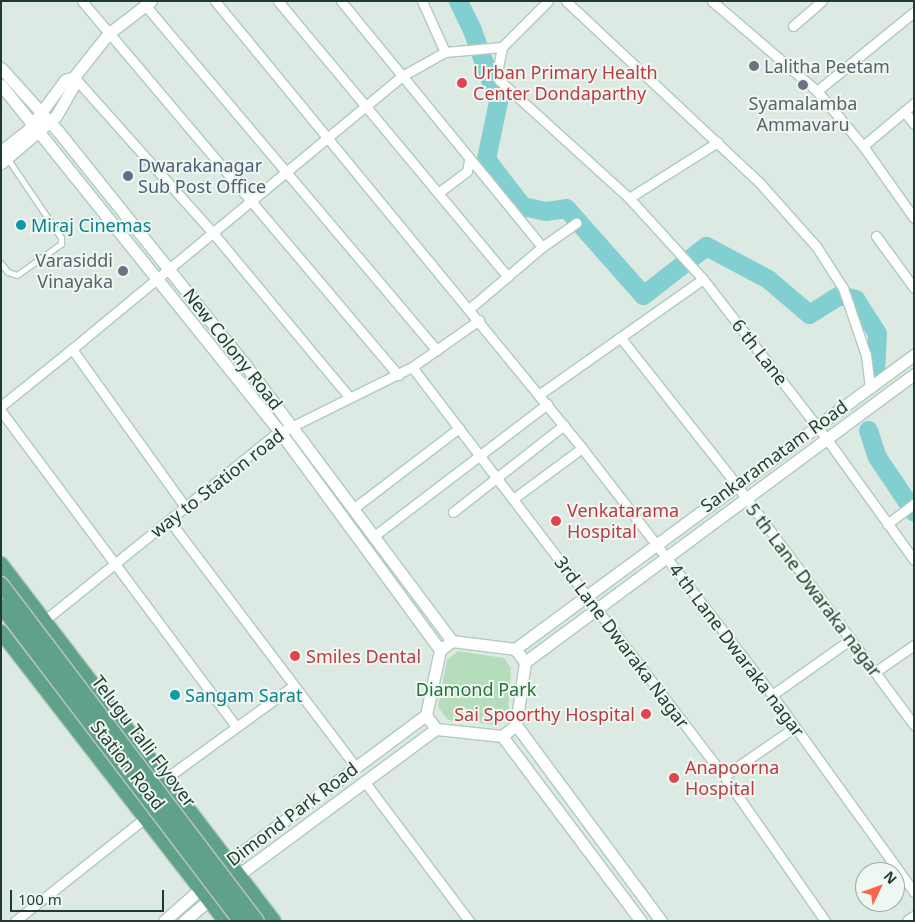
<!DOCTYPE html>
<style>
body{margin:0}
#map{position:relative;width:915px;height:922px;overflow:hidden;background:#ddeae3;font-family:"Noto Sans",sans-serif}
div>[style]{position:absolute}
.green>*{inset:0;background:#b5ddbb}
.river>*{height:19px;margin:-9.5px;padding:0 9.5px;transform-origin:9.5px;border-radius:9.5px;background:#82cfd2}
.roads{filter:drop-shadow(1px 0 #b0cabe) drop-shadow(-1px 0 #b0cabe) drop-shadow(0 1px #b0cabe) drop-shadow(0 -1px #b0cabe)}
.lane>*{height:4.5px;margin:-2.25px;padding:0 2.25px;transform-origin:2.25px;border-radius:2.25px;background:#fff}
.street>*{height:9px;margin:-4.5px;padding:0 4.5px;transform-origin:4.5px;border-radius:4.5px;background:#fff}
.secondary>*{height:11px;margin:-5.5px;padding:0 5.5px;transform-origin:5.5px;border-radius:5.5px;background:#fff}
.primary>*{height:14px;margin:-7px;padding:0 7px;transform-origin:7px;border-radius:7px;background:#60a289}
.bridges{filter:drop-shadow(1px 0 #bcc4c1) drop-shadow(-1px 0 #bcc4c1) drop-shadow(0 1px #bcc4c1) drop-shadow(0 -1px #bcc4c1)}
.primary-bridge>*{height:14px;margin:-7px;padding:0 7px;transform-origin:7px;border-radius:7px;background:#60a289}
.dots>*{width:14px;height:14px;translate:-50% -50%;box-sizing:border-box;border:2px solid #eef7f1;border-radius:50%}
span{translate:-50% -50%;white-space:nowrap;text-align:center;line-height:1.15;-webkit-text-stroke:4px #eef7f1;paint-order:stroke}
.worship-label{font-size:18px;color:#5b616d}
.left{translate:0 -50%;text-align:left}
.right{translate:-100% -50%;text-align:right}
.health-label{font-size:18px;color:#be3a42}
.service-label{font-size:18px;color:#4e5e75}
.culture-label{font-size:18px;color:#0d838f}
.street-label{font-size:18px;color:#1f3a2f}
.park-label{font-size:18px;color:#27723c}
.frame{position:absolute;inset:0;border:2px solid #1f3a2f;pointer-events:none}
.north{position:absolute;left:855px;top:862px;width:50px;height:50px;box-sizing:border-box;background:#eef7f1;border:1px solid #9baba3;border-radius:50%;rotate:48deg;font-size:14px;font-weight:700;line-height:20px;text-align:center;color:#1f3a2f}
.north::after{content:'';display:block;margin:auto;width:18px;height:22px;background:#f8644e;clip-path:polygon(50% 0,100% 100%,50% 72%,0 100%)}
.scale{position:absolute;left:10px;top:890px;width:154px;height:22px;box-sizing:border-box;border:2px solid #1f3a2f;border-top:0;padding-left:6px;font-size:15px;line-height:18px;white-space:nowrap;color:#1f3a2f;-webkit-text-stroke:4px #eef7f1;paint-order:stroke}
</style>
<div id="map">
<div class="green">
<div style="clip-path:polygon(458px 651px,504px 658px,511px 668px,508px 716px,498px 725px,448px 720px,438px 707px,447px 660px)"></div>
</div>
<div class="river">
<div style="left:458px;top:1px;width:32px;rotate:64deg"></div>
<div style="left:472px;top:30px;width:76px;rotate:69.9deg"></div>
<div style="left:498px;top:101px;width:59px;rotate:101.7deg"></div>
<div style="left:486px;top:159px;width:59px;rotate:52.5deg"></div>
<div style="left:522px;top:206px;width:24px;rotate:12deg"></div>
<div style="left:545px;top:211px;width:21px;rotate:-8deg"></div>
<div style="left:566px;top:208px;width:116px;rotate:48.5deg"></div>
<div style="left:643px;top:295px;width:80px;rotate:-37.9deg"></div>
<div style="left:706px;top:246px;width:70px;rotate:28deg"></div>
<div style="left:768px;top:279px;width:54px;rotate:40.5deg"></div>
<div style="left:809px;top:314px;width:36px;rotate:-32deg"></div>
<div style="left:840px;top:295px;width:16px;rotate:15deg"></div>
<div style="left:855px;top:299px;width:40px;rotate:57.1deg"></div>
<div style="left:877px;top:333px;width:35px;rotate:93deg"></div>
<div style="left:868px;top:430px;width:28px;rotate:72deg"></div>
<div style="left:877px;top:457px;width:66px;rotate:56.1deg"></div>
</div>
<div class="roads">
<div class="lane">
<div style="left:1px;top:263px;width:11px;rotate:52deg"></div>
<div style="left:8px;top:272px;width:9px;rotate:18deg"></div>
<div style="left:17px;top:275px;width:54px;rotate:-35.2deg"></div>
<div style="left:61px;top:244px;width:6px;rotate:-90deg"></div>
<div style="left:61px;top:238px;width:97px;rotate:-124deg"></div>
</div>
<div class="street">
<div style="left:82px;top:1px;width:490px;rotate:49.8deg"></div>
<div style="left:215px;top:1px;width:578px;rotate:50.61deg"></div>
<div style="left:582px;top:448px;width:312px;rotate:52.4deg"></div>
<div style="left:772px;top:695px;width:243px;rotate:54.2deg"></div>
<div style="left:278px;top:1px;width:359px;rotate:50.2deg"></div>
<div style="left:341px;top:1px;width:318px;rotate:50.7deg"></div>
<div style="left:422px;top:1px;width:56px;rotate:65.7deg"></div>
<div style="left:566px;top:1px;width:263px;rotate:43.2deg"></div>
<div style="left:758px;top:181px;width:87px;rotate:48.3deg"></div>
<div style="left:816px;top:246px;width:50px;rotate:57.3deg"></div>
<div style="left:843px;top:288px;width:71px;rotate:71.1deg"></div>
<div style="left:866px;top:355px;width:31px;rotate:83deg"></div>
<div style="left:712px;top:1px;width:138px;rotate:40.6deg"></div>
<div style="left:817px;top:91px;width:72px;rotate:50.1deg"></div>
<div style="left:863px;top:146px;width:88px;rotate:54.7deg"></div>
<div style="left:145px;top:5px;width:452px;rotate:49.8deg"></div>
<div style="left:793px;top:26px;width:38px;rotate:-41deg"></div>
<div style="left:502px;top:47px;width:21px;rotate:101deg"></div>
<div style="left:498px;top:68px;width:12px;rotate:85deg"></div>
<div style="left:499px;top:80px;width:176px;rotate:42.2deg"></div>
<div style="left:629px;top:198px;width:110px;rotate:47.6deg"></div>
<div style="left:703px;top:279px;width:201px;rotate:52.3deg"></div>
<div style="left:826px;top:438px;width:150px;rotate:54.2deg"></div>
<div style="left:74px;top:77px;width:209px;rotate:48.3deg"></div>
<div style="left:213px;top:233px;width:214px;rotate:50.3deg"></div>
<div style="left:817px;top:91px;width:125px;rotate:-39.2deg"></div>
<div style="left:904px;top:111px;width:16px;rotate:52deg"></div>
<div style="left:863px;top:146px;width:67px;rotate:-40.1deg"></div>
<div style="left:438px;top:193px;width:36px;rotate:-37deg"></div>
<div style="left:467px;top:171px;width:10px;rotate:-79deg"></div>
<div style="left:629px;top:198px;width:105px;rotate:-32.2deg"></div>
<div style="left:876px;top:236px;width:64px;rotate:53.8deg"></div>
<div style="left:469px;top:309px;width:96px;rotate:-40.3deg"></div>
<div style="left:542px;top:247px;width:42px;rotate:-35.2deg"></div>
<div style="left:620px;top:337px;width:176px;rotate:51.7deg"></div>
<div style="left:729px;top:475px;width:311px;rotate:53.5deg"></div>
<div style="left:72px;top:349px;width:428px;rotate:-39.6deg"></div>
<div style="left:402px;top:76px;width:49px;rotate:-29.2deg"></div>
<div style="left:445px;top:52px;width:57px;rotate:-5deg"></div>
<div style="left:502px;top:47px;width:65px;rotate:-45deg"></div>
<div style="left:412px;top:367px;width:514px;rotate:52.66deg"></div>
<div style="left:724px;top:776px;width:177px;rotate:55.1deg"></div>
<div style="left:540px;top:394px;width:199px;rotate:-35.2deg"></div>
<div style="left:1px;top:406px;width:91px;rotate:-38.8deg"></div>
<div style="left:72px;top:349px;width:194px;rotate:54.4deg"></div>
<div style="left:1px;top:411px;width:393px;rotate:53.3deg"></div>
<div style="left:513px;top:499px;width:86px;rotate:-36.5deg"></div>
<div style="left:354px;top:508px;width:132px;rotate:-37.3deg"></div>
<div style="left:453px;top:512px;width:141px;rotate:-38.1deg"></div>
<div style="left:169px;top:520px;width:308px;rotate:52.9deg"></div>
<div style="left:887px;top:524px;width:34px;rotate:-37deg"></div>
<div style="left:374px;top:536px;width:218px;rotate:-37.3deg"></div>
<div style="left:45px;top:620px;width:293px;rotate:-38.9deg"></div>
<div style="left:273px;top:436px;width:155px;rotate:-26.4deg"></div>
<div style="left:412px;top:367px;width:82px;rotate:-35deg"></div>
<div style="left:875px;top:672px;width:47px;rotate:-34.7deg"></div>
<div style="left:772px;top:695px;width:97px;rotate:-35.3deg"></div>
<div style="left:724px;top:776px;width:86px;rotate:-34.6deg"></div>
<div style="left:165px;top:779px;width:158px;rotate:-36deg"></div>
<div style="left:364px;top:781px;width:175px;rotate:53.1deg"></div>
<div style="left:15px;top:921px;width:166px;rotate:-38.4deg"></div>
</div>
<div class="secondary">
<div style="left:1px;top:68px;width:85px;rotate:47.9deg"></div>
<div style="left:58px;top:131px;width:297px;rotate:51.3deg"></div>
<div style="left:244px;top:363px;width:347px;rotate:53.2deg"></div>
<div style="left:1px;top:85px;width:445px;rotate:51.2deg"></div>
<div style="left:280px;top:432px;width:270px;rotate:53.7deg"></div>
<div style="left:1px;top:151px;width:34px;rotate:-38deg"></div>
<div style="left:28px;top:130px;width:62px;rotate:-53.5deg"></div>
<div style="left:65px;top:80px;width:9px;rotate:-18deg"></div>
<div style="left:74px;top:77px;width:55px;rotate:-51.7deg"></div>
<div style="left:108px;top:34px;width:54px;rotate:-37.5deg"></div>
<div style="left:1px;top:163px;width:72px;rotate:-40.5deg"></div>
<div style="left:56px;top:116px;width:34px;rotate:-60deg"></div>
<div style="left:73px;top:86px;width:9px;rotate:-84deg"></div>
<div style="left:452px;top:641px;width:64px;rotate:7.2deg"></div>
<div style="left:515px;top:649px;width:16px;rotate:52deg"></div>
<div style="left:525px;top:662px;width:64px;rotate:98.1deg"></div>
<div style="left:516px;top:725px;width:18px;rotate:142deg"></div>
<div style="left:502px;top:736px;width:66px;rotate:-173.9deg"></div>
<div style="left:436px;top:729px;width:17px;rotate:-126deg"></div>
<div style="left:426px;top:715px;width:66px;rotate:-77.8deg"></div>
<div style="left:440px;top:650px;width:15px;rotate:-37deg"></div>
<div style="left:515px;top:649px;width:496px;rotate:-36.4deg"></div>
<div style="left:525px;top:662px;width:484px;rotate:-36.5deg"></div>
<div style="left:516px;top:725px;width:244px;rotate:53.5deg"></div>
<div style="left:502px;top:736px;width:231px;rotate:53.1deg"></div>
<div style="left:222px;top:867px;width:254px;rotate:-36.7deg"></div>
<div style="left:233px;top:879px;width:252px;rotate:-36.5deg"></div>
<div style="left:164px;top:921px;width:56px;rotate:-41.4deg"></div>
<div style="left:184px;top:921px;width:40px;rotate:-40deg"></div>
<div style="left:908px;top:921px;width:7px;rotate:-34deg"></div>
</div>
<div class="primary">
<div style="left:1px;top:564px;width:449px;rotate:52.6deg"></div>
<div style="left:1px;top:632px;width:366px;rotate:52.2deg"></div>
</div>
</div>
<div class="bridges">
<div class="primary-bridge">
<div style="left:1px;top:584px;width:423px;rotate:52.8deg"></div>
<div style="left:1px;top:606px;width:395px;rotate:52.8deg"></div>
</div>
</div>
<div class="dots">
<div style="left:754px;top:66px;background:#6b7280"></div>
<div style="left:462px;top:83px;background:#e0444e"></div>
<div style="left:803px;top:85px;background:#6b7280"></div>
<div style="left:128px;top:176px;background:#5c6f8a"></div>
<div style="left:21px;top:225px;background:#0f9aa8"></div>
<div style="left:123px;top:271px;background:#6b7280"></div>
<div style="left:556px;top:521px;background:#e0444e"></div>
<div style="left:295px;top:656px;background:#e0444e"></div>
<div style="left:175px;top:695px;background:#0f9aa8"></div>
<div style="left:646px;top:714px;background:#e0444e"></div>
<div style="left:674px;top:778px;background:#e0444e"></div>
</div>
<div class="worship-label">
<span class="left" style="left:764px;top:66px">Lalitha Peetam</span>
<span style="left:803px;top:114px">Syamalamba<br>Ammavaru</span>
<span class="right" style="left:113px;top:271px">Varasiddi<br>Vinayaka</span>
</div>
<div class="health-label">
<span class="left" style="left:473px;top:83px">Urban Primary Health<br>Center Dondaparthy</span>
<span class="left" style="left:567px;top:521px">Venkatarama<br>Hospital</span>
<span class="left" style="left:306px;top:656px">Smiles Dental</span>
<span class="right" style="left:635px;top:714px">Sai Spoorthy Hospital</span>
<span class="left" style="left:685px;top:778px">Anapoorna<br>Hospital</span>
</div>
<div class="service-label">
<span class="left" style="left:138px;top:176px">Dwarakanagar<br>Sub Post Office</span>
</div>
<div class="culture-label">
<span class="left" style="left:31px;top:225px">Miraj Cinemas</span>
<span class="left" style="left:185px;top:695px">Sangam Sarat</span>
</div>
<div class="street-label">
<span style="left:233px;top:349px;rotate:52deg">New Colony Road</span>
<span style="left:760px;top:352px;rotate:52deg">6 th Lane</span>
<span style="left:774px;top:456px;rotate:-36deg">Sankaramatam Road</span>
<span style="left:217px;top:483px;rotate:-38deg">way to Station road</span>
<span style="left:814px;top:590px;rotate:53deg">5 th Lane Dwaraka nagar</span>
<span style="left:622px;top:642px;rotate:53deg">3rd Lane Dwaraka Nagar</span>
<span style="left:737px;top:650px;rotate:53deg">4 th Lane Dwaraka nagar</span>
<span style="left:144px;top:741px;rotate:53deg">Telugu Talli Flyover</span>
<span style="left:128px;top:765px;rotate:52deg">Station Road</span>
<span style="left:292px;top:814px;rotate:-37deg">Dimond Park Road</span>
</div>
<div class="park-label">
<span style="left:476px;top:689px">Diamond Park</span>
</div>
<div class="frame"></div>
<div class="north">N</div>
<div class="scale">100 m</div>
</div>
